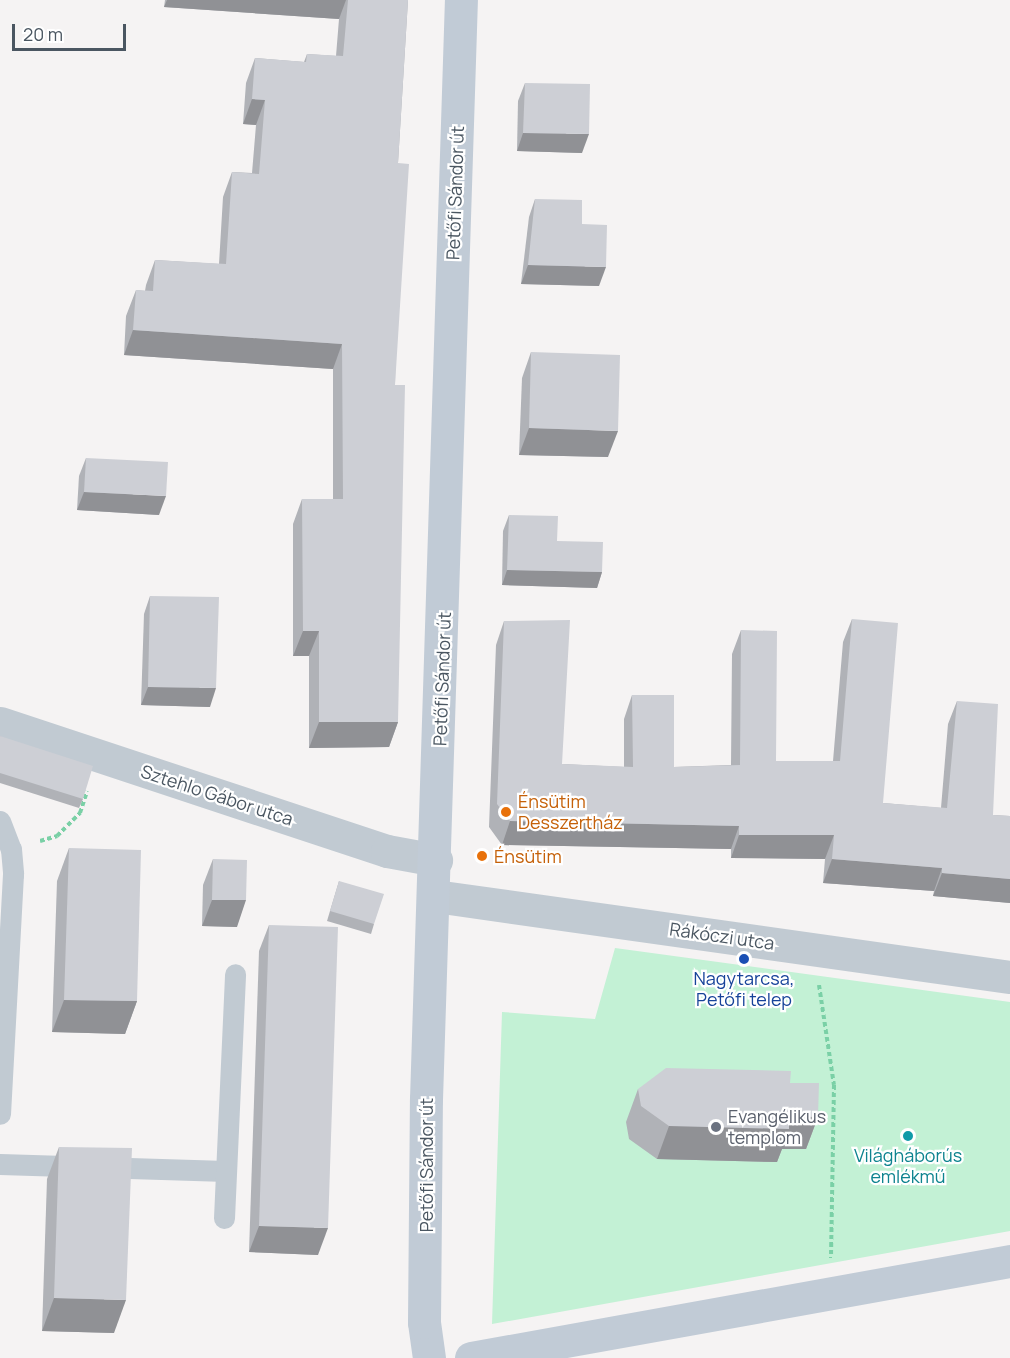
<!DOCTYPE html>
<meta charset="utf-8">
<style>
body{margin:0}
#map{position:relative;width:1010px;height:1358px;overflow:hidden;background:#f5f3f3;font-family:Manrope,sans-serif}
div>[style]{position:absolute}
.green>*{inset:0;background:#c3f1d5}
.path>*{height:4px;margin-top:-2px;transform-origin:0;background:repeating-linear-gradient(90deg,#7ad0a6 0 4.5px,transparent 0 7.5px)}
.service>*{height:21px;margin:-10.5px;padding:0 10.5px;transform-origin:10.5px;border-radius:10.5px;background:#c1cad2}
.minor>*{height:33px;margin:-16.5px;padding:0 16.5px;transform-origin:16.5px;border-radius:16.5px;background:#c1cad2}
.secondary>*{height:33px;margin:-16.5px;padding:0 16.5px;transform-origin:16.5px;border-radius:16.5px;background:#c1cbd6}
.wall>*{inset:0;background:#b0b2b7}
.shaded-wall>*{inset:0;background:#909195}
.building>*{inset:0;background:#cdcfd5}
.dots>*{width:16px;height:16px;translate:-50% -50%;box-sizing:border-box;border:3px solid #fff;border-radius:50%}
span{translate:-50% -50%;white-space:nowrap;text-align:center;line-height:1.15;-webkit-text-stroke:4.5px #fff;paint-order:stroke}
.street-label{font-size:18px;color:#4a5661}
.food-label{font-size:18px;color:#c56008}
.left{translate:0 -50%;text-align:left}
.transit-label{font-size:18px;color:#164399}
.worship-label{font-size:18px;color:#5b616d}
.culture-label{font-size:18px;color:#0d838f}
.scale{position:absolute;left:12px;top:24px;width:114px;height:27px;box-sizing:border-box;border:3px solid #4a5661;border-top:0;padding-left:8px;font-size:18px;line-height:21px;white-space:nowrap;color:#4a5661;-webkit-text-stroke:4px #fff;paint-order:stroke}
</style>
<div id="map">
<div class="green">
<div style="clip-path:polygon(615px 948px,1010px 1002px,1010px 1231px,492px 1324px,502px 1012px,595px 1019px)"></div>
</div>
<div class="path">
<div style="left:40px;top:841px;width:18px;rotate:-16deg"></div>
<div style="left:57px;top:836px;width:33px;rotate:-45deg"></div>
<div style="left:80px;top:813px;width:23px;rotate:-72deg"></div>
<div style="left:819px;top:985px;width:101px;rotate:81.5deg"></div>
<div style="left:834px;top:1085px;width:173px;rotate:91deg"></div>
</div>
<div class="service">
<div style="left:0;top:821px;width:30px;rotate:69deg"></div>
<div style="left:11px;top:849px;width:25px;rotate:85deg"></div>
<div style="left:13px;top:874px;width:240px;rotate:93.1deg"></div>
<div style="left:0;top:1164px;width:226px;rotate:1.8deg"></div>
<div style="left:224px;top:1218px;width:244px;rotate:-87.4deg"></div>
</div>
<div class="minor">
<div style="left:0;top:723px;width:408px;rotate:18.3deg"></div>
<div style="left:387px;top:851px;width:50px;rotate:10.4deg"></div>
<div style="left:435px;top:896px;width:581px;rotate:8.02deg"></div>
</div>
<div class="secondary">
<div style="left:429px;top:1358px;width:36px;rotate:-98deg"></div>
<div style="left:424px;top:1322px;width:223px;rotate:-89.5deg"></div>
<div style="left:426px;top:1099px;width:1100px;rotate:-88.18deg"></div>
<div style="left:471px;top:1358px;width:548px;rotate:-10.2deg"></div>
</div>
<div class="wall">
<div style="clip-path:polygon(165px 0,408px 0,398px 163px,395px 385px,398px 722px,389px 747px,309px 748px,309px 656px,293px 656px,293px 524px,302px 499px,333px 499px,333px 369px,124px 355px,126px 316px,136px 290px,145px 291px,146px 285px,155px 260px,219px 264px,223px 197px,232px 172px,252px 173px,256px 125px,243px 124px,246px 83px,255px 58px,304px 62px,307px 54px,336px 56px,339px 19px,164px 7px)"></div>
<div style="clip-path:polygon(525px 83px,582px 153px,517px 151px,518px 101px)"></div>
<div style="clip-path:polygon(535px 199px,599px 286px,521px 284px,529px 217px)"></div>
<div style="clip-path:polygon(531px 352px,608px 457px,519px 455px,522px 378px)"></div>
<div style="clip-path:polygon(86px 458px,159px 515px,77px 510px,79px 476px)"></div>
<div style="clip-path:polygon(509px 515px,557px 541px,602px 572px,597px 588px,502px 585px,503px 531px)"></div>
<div style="clip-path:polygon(150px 596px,210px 707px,141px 705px,144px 614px)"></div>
<div style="clip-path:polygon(852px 619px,883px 803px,941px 808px,948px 724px,957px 701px,993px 815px,1010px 816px,1010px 903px,933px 896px,934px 891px,823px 883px,825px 859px,731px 858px,731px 849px,502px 845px,489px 827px,496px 645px,504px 621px,562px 764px,624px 767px,624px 719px,632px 695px,674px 767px,731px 765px,732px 654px,741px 630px,776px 761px,833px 761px,843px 642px)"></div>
<div style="clip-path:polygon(0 736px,83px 799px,79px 808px,0 783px)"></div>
<div style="clip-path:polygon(69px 848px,137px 1001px,125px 1034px,52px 1032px,57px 881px)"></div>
<div style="clip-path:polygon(213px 859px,237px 927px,202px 926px,203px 885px)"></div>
<div style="clip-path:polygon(339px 881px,374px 924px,371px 934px,327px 921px)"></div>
<div style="clip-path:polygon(269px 925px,318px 1255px,249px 1252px,259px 951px)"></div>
<div style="clip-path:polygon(790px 1083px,818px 1117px,806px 1149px,782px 1149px,777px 1162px,657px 1159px,629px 1139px,626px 1122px,638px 1089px)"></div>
<div style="clip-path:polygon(59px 1147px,114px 1333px,42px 1331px,47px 1179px)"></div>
</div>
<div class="shaded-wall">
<div style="clip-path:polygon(167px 0,346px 0,339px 19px,164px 7px)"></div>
<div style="clip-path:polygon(252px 99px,265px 100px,256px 125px,243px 124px)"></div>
<div style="clip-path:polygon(523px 133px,589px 134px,582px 153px,517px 151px)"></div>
<div style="clip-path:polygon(528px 265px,606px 267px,599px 286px,521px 284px)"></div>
<div style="clip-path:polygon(133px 330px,342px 344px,333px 369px,124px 355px)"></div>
<div style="clip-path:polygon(529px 428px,618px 431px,608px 457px,519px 455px)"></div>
<div style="clip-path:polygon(84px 492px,166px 496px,159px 515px,77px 510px)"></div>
<div style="clip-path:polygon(507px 570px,602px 572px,597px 588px,502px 585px)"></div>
<div style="clip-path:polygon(303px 631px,319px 631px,309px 656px,293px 656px)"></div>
<div style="clip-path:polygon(148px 687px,216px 688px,210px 707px,141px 705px)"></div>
<div style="clip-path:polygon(319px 722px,398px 722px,389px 747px,309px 748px)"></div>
<div style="clip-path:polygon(510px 821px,739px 826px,731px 849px,502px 845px)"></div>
<div style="clip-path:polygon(739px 835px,834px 835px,825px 859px,731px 858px)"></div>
<div style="clip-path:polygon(832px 859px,942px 868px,934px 891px,823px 883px)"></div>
<div style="clip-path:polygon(942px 873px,1010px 879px,1010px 903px,933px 896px)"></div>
<div style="clip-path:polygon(212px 900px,246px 900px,237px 927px,202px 926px)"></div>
<div style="clip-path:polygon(64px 1000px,137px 1001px,125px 1034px,52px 1032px)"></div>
<div style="clip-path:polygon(789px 1116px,818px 1117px,806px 1149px,782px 1149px,777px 1162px,657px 1159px,669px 1126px)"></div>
<div style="clip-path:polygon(259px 1226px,328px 1228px,318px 1255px,249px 1252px)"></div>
<div style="clip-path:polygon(54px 1298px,126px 1300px,114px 1333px,42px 1331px)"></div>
</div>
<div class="building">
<div style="clip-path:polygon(348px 0,408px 0,398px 163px,409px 164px,395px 385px,405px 385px,398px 722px,319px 722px,319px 631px,303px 631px,302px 499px,343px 499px,342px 344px,133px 330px,136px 290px,153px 291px,155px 260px,226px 264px,232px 172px,259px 174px,265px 100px,252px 99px,255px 58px,306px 62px,307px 54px,343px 56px)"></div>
<div style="clip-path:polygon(525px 83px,590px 84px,589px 134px,523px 133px)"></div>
<div style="clip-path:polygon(535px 199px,582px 200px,582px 224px,607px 225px,606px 267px,528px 265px)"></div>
<div style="clip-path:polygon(531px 352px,620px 355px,618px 431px,529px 428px)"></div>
<div style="clip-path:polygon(86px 458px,168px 462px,166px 496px,84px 492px)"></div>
<div style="clip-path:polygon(509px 515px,558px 516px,557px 541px,603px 542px,602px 572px,507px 570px)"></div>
<div style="clip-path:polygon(150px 596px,219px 597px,216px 688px,148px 687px)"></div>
<div style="clip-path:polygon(852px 619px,898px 623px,883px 803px,947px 808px,957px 701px,998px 704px,993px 815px,1010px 816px,1010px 879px,942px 873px,942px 868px,832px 859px,834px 835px,739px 835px,739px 826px,510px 821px,497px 804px,504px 621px,570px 620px,562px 764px,633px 767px,632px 695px,674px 695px,674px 767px,740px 765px,741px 630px,777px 631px,776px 761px,840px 761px)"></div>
<div style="clip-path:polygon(0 736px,93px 766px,83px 799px,0 773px)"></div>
<div style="clip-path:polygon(69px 848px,141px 850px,137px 1001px,64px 1000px)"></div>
<div style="clip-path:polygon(213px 859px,247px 860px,246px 900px,212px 900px)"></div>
<div style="clip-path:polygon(339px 881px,384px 894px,374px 924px,330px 911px)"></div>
<div style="clip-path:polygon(269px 925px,338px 927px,328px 1228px,259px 1226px)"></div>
<div style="clip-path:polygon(666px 1068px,791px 1071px,790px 1083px,819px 1083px,818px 1117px,789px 1116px,789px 1129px,669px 1126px,641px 1106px,638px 1089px)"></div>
<div style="clip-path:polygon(59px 1147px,132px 1148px,126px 1300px,54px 1298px)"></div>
</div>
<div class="dots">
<div style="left:506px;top:812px;background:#e8710a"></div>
<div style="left:482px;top:856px;background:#e8710a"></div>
<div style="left:744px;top:959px;background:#1a4fb4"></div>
<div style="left:716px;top:1127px;background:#6b7280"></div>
<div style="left:908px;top:1136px;background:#0f9aa8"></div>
</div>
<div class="street-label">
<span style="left:455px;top:193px;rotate:-88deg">Petőfi Sándor út</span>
<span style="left:442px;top:679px;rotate:-88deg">Petőfi Sándor út</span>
<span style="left:217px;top:795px;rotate:18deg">Sztehlo Gábor utca</span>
<span style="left:722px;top:936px;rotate:8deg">Rákóczi utca</span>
<span style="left:426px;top:1165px;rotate:-90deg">Petőfi Sándor út</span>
</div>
<div class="food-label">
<span class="left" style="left:518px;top:812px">Énsütim<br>Desszertház</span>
<span class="left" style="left:494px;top:856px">Énsütim</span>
</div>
<div class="transit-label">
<span style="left:744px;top:989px">Nagytarcsa,<br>Petőfi telep</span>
</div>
<div class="worship-label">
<span class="left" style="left:728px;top:1127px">Evangélikus<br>templom</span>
</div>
<div class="culture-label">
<span style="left:908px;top:1166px">Világháborús<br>emlékmű</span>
</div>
<div class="scale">20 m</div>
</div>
